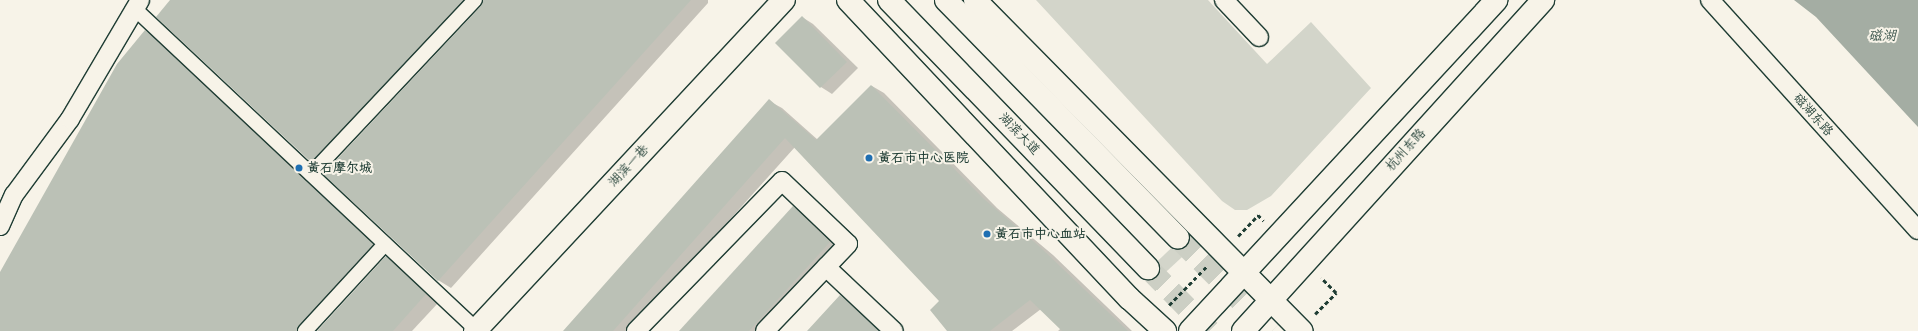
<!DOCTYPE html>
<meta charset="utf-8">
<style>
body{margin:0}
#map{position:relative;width:1918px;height:331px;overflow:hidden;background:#f7f3e8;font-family:Itim,"LXGW WenKai TC",sans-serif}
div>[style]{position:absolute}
.green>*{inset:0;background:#d3d5ca}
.water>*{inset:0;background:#a4ada3}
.shadow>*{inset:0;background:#0003}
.building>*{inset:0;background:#bbc1b6}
.primary-tunnel>*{height:22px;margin-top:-11px;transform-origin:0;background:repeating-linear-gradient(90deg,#cccfc4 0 22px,transparent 0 33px)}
.path>*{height:2.5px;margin-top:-1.25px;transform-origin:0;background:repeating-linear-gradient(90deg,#1f3d34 0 4px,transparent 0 7px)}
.roads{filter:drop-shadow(1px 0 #1f3d34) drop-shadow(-1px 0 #1f3d34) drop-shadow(0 1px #1f3d34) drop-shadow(0 -1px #1f3d34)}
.pedestrian>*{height:14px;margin:-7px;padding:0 7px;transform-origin:7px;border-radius:7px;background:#f7f3e8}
.minor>*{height:18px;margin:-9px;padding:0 9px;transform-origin:9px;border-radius:9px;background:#f7f3e8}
.tertiary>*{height:22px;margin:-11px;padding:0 11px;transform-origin:11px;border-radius:11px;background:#f7f3e8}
.secondary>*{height:22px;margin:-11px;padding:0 11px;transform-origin:11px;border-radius:11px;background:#f7f3e8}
.primary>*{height:22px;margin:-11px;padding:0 11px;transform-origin:11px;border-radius:11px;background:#f7f3e8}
.dots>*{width:11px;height:11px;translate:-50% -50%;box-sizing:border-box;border:2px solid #f7f3e8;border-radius:50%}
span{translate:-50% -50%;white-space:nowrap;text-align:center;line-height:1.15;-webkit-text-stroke:4px #f7f3e8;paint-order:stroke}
.street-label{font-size:13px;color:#1f3d34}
.poi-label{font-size:13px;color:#1f3d34;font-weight:700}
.left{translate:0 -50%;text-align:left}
.water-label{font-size:14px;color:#405950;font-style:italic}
</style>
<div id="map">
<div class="green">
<div style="clip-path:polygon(1036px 0,1208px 0,1267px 64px,1311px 22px,1371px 88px,1271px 196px,1247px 210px,1235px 210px,1222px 201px)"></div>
<div style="clip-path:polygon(1184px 236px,1194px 246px,1154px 283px,1145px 273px)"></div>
</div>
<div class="water">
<div style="clip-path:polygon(1794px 0,1918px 0,1918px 127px,1816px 17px)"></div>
</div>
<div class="shadow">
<div style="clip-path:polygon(171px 0,708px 0,708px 3px,451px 288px,438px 280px,485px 0,324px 169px,311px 161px)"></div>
<div style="clip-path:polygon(802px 17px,813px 24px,858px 68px,832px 94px,821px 87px,776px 43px)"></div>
<div style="clip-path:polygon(145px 31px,158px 39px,386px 252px,313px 331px,0 331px,0 274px)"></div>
<div style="clip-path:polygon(872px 86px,884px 93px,997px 208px,1053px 255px,1132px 331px,1058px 331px,1061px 328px,1041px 309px,1012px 331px,948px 331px,940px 301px,795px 147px,630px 331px,564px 331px,769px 101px,782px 108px,818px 140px)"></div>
<div style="clip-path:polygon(793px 207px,806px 215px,843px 250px,769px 331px,681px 331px)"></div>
<div style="clip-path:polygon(386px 257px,399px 265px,439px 302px,412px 331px,318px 331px)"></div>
<div style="clip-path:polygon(840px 296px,853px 304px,882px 331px,821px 331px)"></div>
</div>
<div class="building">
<div style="clip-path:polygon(170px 0,463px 0,311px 162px,156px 17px)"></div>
<div style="clip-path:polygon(483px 0,691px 0,438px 281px,323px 174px,481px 6px)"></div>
<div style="clip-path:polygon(802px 16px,847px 62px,820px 88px,775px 43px)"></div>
<div style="clip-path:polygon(145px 30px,373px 244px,299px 325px,297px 331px,0 331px,0 272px,117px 64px)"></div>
<div style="clip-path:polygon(871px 85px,984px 199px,1040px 247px,1128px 331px,1062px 331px,1030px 300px,990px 331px,947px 331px,930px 310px,939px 301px,785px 138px,613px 331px,563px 331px,769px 99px,816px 140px)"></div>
<div style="clip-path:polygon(793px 206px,830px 242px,749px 331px,679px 331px)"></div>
<div style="clip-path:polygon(386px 256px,426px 294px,393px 331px,317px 331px)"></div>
<div style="clip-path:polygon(840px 295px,856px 310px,879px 331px,807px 331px)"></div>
</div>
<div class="primary-tunnel">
<div style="left:1178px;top:238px;width:132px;rotate:45deg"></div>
<div style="left:1148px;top:268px;width:88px;rotate:45.5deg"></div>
</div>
<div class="path">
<div style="left:1238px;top:236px;width:29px;rotate:-46deg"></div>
<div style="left:1258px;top:215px;width:8px;rotate:45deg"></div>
<div style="left:1169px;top:305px;width:54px;rotate:-45.7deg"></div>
<div style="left:1315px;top:314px;width:30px;rotate:-45deg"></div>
<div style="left:1336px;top:293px;width:21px;rotate:-135deg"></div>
</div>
<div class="roads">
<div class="pedestrian">
<div style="left:134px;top:8px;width:469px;rotate:43.2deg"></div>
<div style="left:311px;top:174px;width:239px;rotate:-46.7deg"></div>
<div style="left:305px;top:331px;width:118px;rotate:-47.4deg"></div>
</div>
<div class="minor">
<div style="left:1224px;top:0;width:51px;rotate:46.6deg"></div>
<div style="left:1710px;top:0;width:310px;rotate:47.9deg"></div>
<div style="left:0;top:226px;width:34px;rotate:-66deg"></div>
<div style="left:14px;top:195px;width:94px;rotate:-53.6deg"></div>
<div style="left:70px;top:119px;width:138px;rotate:-59.5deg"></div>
<div style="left:826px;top:267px;width:93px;rotate:43.3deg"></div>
<div style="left:636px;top:331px;width:209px;rotate:-45.8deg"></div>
<div style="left:782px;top:181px;width:91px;rotate:43.7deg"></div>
<div style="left:848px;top:244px;width:120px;rotate:133.7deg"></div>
</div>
<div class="tertiary">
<div style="left:475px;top:331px;width:453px;rotate:-47deg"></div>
</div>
<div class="secondary">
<div style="left:848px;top:0;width:410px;rotate:46.7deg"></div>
<div style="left:1129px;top:298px;width:49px;rotate:42.5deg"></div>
<div style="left:975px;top:0;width:465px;rotate:45.4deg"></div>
<div style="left:1190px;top:331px;width:451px;rotate:-47.2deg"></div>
<div style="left:1243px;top:331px;width:447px;rotate:-47.8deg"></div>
</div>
<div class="primary">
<div style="left:889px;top:0;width:373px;rotate:46deg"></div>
<div style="left:946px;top:0;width:332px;rotate:45.7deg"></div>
</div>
</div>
<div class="dots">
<div style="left:869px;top:158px;background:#1f6fb2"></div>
<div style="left:299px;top:168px;background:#1f6fb2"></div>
<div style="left:987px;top:234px;background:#1f6fb2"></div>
</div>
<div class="street-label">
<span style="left:1813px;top:115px;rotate:48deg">磁湖东路</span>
<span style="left:1019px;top:134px;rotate:46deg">湖滨大道</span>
<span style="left:1406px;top:150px;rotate:-48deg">杭州东路</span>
<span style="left:629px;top:166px;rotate:-47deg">湖滨一巷</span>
</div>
<div class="poi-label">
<span class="left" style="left:878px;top:158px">黄石市中心医院</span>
<span class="left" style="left:307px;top:168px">黄石摩尔城</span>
<span class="left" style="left:995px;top:234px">黄石市中心血站</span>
</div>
<div class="water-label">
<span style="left:1882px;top:36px">磁湖</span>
</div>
</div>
